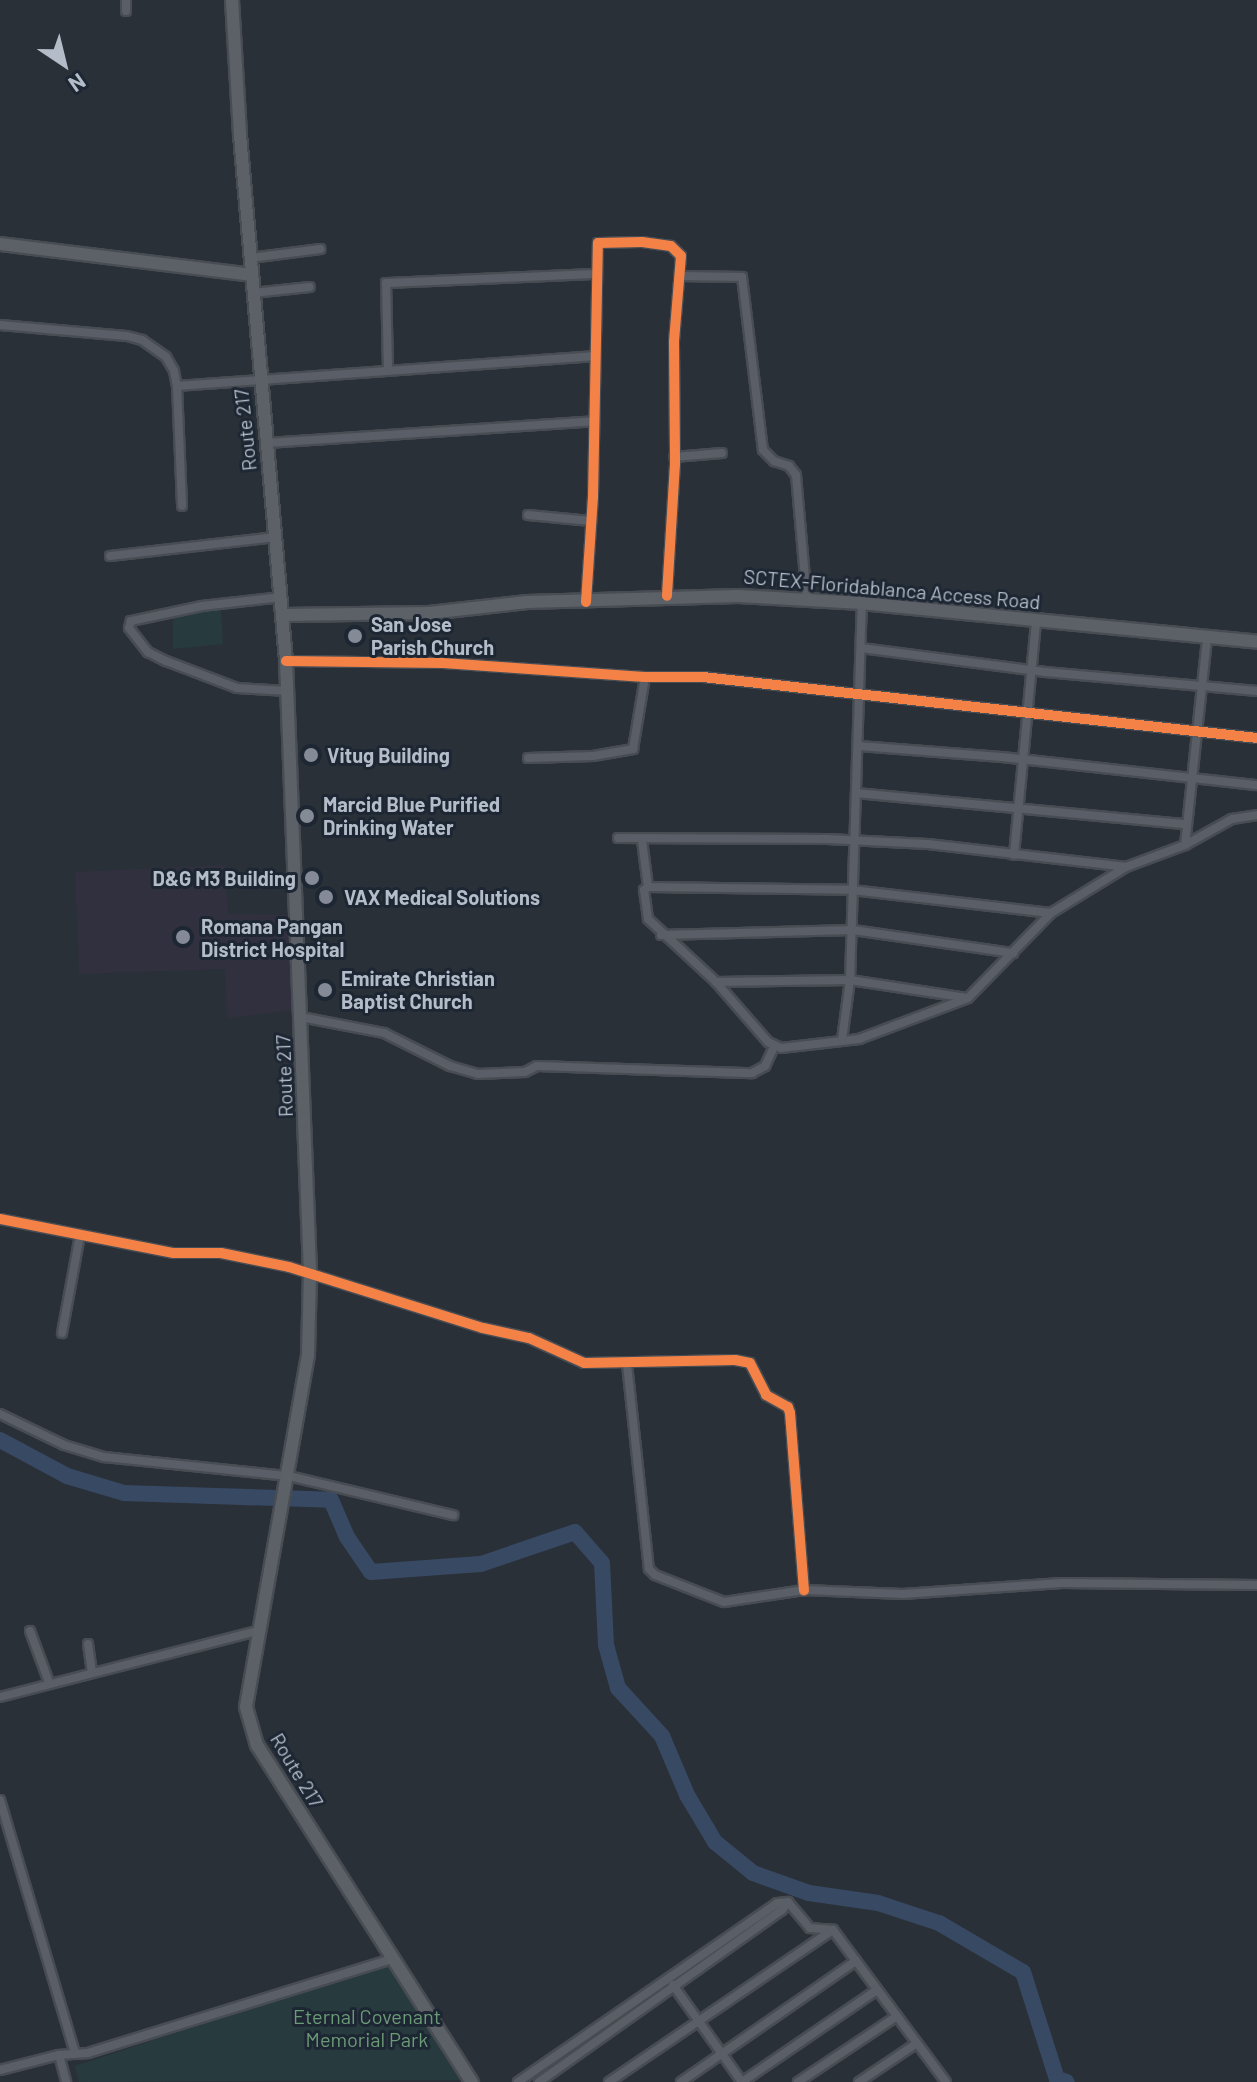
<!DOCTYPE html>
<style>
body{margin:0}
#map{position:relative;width:1257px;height:2082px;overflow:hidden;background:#2a3038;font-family:Barlow,sans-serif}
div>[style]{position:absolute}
.medical>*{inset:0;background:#31303e}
.green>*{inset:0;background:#273a3e}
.river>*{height:16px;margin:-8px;padding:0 8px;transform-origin:8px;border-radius:8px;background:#384963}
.roads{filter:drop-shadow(2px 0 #484c53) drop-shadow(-2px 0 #484c53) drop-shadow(0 2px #484c53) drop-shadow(0 -2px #484c53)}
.street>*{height:8px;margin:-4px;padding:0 4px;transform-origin:4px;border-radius:4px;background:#5a5e66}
.primary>*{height:12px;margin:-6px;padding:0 6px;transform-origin:6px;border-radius:6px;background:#5c6168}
.cycleway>*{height:10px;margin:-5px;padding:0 5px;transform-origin:5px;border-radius:5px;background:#f48246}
.dots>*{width:22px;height:22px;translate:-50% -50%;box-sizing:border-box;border:4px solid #1d2633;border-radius:50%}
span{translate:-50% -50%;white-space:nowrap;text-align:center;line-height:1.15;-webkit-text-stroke:6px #1d2633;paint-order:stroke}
.street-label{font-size:20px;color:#b4bcc9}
.poi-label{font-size:20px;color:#b4bcc9;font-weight:700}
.left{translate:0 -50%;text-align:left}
.right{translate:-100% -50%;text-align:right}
.park-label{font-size:20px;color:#6b9a76}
.north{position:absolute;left:24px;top:24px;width:80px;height:80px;-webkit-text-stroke:6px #1d2633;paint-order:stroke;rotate:145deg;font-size:22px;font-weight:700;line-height:32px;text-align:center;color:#b4bcc9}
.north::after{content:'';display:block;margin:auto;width:28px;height:36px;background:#b4bcc9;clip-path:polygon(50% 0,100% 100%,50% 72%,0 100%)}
</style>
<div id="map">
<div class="medical">
<div style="clip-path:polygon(226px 865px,228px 914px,288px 915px,293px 1010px,227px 1018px,225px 969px,79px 974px,75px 872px)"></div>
</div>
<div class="green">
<div style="clip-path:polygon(221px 607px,223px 644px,173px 649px,173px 618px)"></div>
<div style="clip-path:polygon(391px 1962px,468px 2080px,79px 2082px,75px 2066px)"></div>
</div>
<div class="river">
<div style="left:0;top:1440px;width:76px;rotate:28.2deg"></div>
<div style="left:67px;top:1476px;width:59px;rotate:16.6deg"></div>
<div style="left:124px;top:1493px;width:207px;rotate:1.9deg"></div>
<div style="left:331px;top:1500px;width:40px;rotate:66.6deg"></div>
<div style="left:347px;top:1537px;width:42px;rotate:55.6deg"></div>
<div style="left:371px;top:1572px;width:110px;rotate:-4.2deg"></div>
<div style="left:481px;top:1564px;width:99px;rotate:-18.8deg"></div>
<div style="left:575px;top:1532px;width:41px;rotate:48.9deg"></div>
<div style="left:602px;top:1563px;width:82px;rotate:87.2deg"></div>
<div style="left:606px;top:1645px;width:45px;rotate:74.4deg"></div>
<div style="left:618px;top:1688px;width:65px;rotate:47.5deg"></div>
<div style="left:662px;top:1736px;width:64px;rotate:67deg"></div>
<div style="left:687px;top:1795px;width:55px;rotate:59.2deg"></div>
<div style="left:715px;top:1842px;width:49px;rotate:39.2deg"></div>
<div style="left:753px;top:1873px;width:59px;rotate:19.7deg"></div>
<div style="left:809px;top:1893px;width:70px;rotate:8.2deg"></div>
<div style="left:878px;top:1903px;width:64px;rotate:18.2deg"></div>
<div style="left:939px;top:1923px;width:97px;rotate:30.3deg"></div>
<div style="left:1023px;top:1972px;width:112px;rotate:72.4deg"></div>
<div style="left:1057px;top:2079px;width:10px;rotate:17deg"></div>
</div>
<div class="roads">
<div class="street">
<div style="left:126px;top:11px;width:11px;rotate:-90deg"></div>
<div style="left:250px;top:258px;width:71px;rotate:-7.3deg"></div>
<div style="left:681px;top:276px;width:61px;rotate:0.9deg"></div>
<div style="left:742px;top:277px;width:174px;rotate:83.1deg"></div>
<div style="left:763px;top:450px;width:16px;rotate:45deg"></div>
<div style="left:774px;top:461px;width:16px;rotate:18deg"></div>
<div style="left:789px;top:466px;width:11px;rotate:52deg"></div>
<div style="left:796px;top:475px;width:125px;rotate:85deg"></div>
<div style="left:253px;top:293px;width:57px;rotate:-6deg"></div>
<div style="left:0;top:325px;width:127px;rotate:5deg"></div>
<div style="left:127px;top:336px;width:16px;rotate:15deg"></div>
<div style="left:142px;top:340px;width:29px;rotate:35deg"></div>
<div style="left:166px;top:357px;width:16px;rotate:60deg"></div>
<div style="left:174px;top:371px;width:15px;rotate:79deg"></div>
<div style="left:177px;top:386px;width:120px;rotate:87.6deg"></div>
<div style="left:388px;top:369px;width:86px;rotate:-91.3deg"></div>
<div style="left:386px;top:283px;width:209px;rotate:-2.5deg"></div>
<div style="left:177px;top:386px;width:420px;rotate:-4.1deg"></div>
<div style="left:267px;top:443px;width:328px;rotate:-3.8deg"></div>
<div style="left:674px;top:457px;width:48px;rotate:-4.8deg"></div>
<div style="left:528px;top:515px;width:63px;rotate:5.4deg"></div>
<div style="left:110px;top:556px;width:167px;rotate:-6.5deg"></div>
<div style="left:282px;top:597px;width:81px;rotate:173.6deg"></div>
<div style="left:202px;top:606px;width:73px;rotate:168.1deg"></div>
<div style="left:131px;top:621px;width:7px;rotate:106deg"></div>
<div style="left:129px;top:628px;width:31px;rotate:52deg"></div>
<div style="left:148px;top:652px;width:20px;rotate:27deg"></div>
<div style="left:166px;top:661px;width:76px;rotate:20.8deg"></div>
<div style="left:237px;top:688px;width:50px;rotate:3.4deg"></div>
<div style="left:586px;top:602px;width:105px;rotate:-86.2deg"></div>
<div style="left:593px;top:497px;width:254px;rotate:-88.9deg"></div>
<div style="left:598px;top:243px;width:44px;rotate:-1.3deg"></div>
<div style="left:642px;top:242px;width:29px;rotate:8deg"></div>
<div style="left:671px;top:246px;width:14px;rotate:45deg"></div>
<div style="left:681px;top:256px;width:86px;rotate:94.7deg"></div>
<div style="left:674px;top:342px;width:122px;rotate:89.5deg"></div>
<div style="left:675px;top:464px;width:132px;rotate:93.5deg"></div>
<div style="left:861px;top:648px;width:186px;rotate:7.4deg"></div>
<div style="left:1045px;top:672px;width:213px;rotate:5.1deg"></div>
<div style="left:286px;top:661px;width:157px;rotate:0.7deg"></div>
<div style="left:443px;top:663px;width:202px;rotate:4deg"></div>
<div style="left:645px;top:677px;width:58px"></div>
<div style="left:703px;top:677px;width:557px;rotate:6.28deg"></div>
<div style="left:859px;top:746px;width:143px;rotate:4.4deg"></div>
<div style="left:1002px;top:757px;width:257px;rotate:6.3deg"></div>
<div style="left:528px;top:758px;width:65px;rotate:-1.8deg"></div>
<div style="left:593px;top:756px;width:41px;rotate:-9.9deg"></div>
<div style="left:633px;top:749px;width:73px;rotate:-80.5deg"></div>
<div style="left:856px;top:793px;width:331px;rotate:5.4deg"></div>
<div style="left:618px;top:838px;width:209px;rotate:0.3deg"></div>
<div style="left:827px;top:839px;width:101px;rotate:2.8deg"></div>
<div style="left:928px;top:844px;width:199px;rotate:6.6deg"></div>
<div style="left:1126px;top:867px;width:63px;rotate:-20.4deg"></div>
<div style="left:1185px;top:845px;width:54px;rotate:-29deg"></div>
<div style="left:1232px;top:819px;width:25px;rotate:-9deg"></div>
<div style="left:642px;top:840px;width:47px;rotate:82.7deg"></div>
<div style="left:648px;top:887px;width:5px;rotate:143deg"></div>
<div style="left:644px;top:890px;width:29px;rotate:82deg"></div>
<div style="left:648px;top:919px;width:93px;rotate:42.8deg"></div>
<div style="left:716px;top:982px;width:79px;rotate:49.1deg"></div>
<div style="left:768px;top:1042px;width:14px;rotate:25deg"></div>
<div style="left:781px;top:1048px;width:79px;rotate:-6.6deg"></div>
<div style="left:859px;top:1039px;width:116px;rotate:-20.6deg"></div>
<div style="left:968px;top:998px;width:119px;rotate:-45.7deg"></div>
<div style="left:1051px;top:913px;width:88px;rotate:-31.5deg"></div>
<div style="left:1185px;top:845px;width:208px;rotate:-83.9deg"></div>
<div style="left:1014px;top:855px;width:235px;rotate:-84.6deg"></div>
<div style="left:648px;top:887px;width:204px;rotate:0.8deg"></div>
<div style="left:852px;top:890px;width:200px;rotate:6.6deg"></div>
<div style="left:661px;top:935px;width:192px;rotate:-1.5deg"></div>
<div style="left:853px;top:930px;width:162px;rotate:8.2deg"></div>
<div style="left:716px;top:982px;width:134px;rotate:-0.9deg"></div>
<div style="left:850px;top:980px;width:118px;rotate:8.7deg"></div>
<div style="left:301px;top:1017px;width:85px;rotate:10.9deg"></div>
<div style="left:384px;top:1033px;width:74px;rotate:26.6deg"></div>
<div style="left:450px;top:1066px;width:29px;rotate:16deg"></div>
<div style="left:478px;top:1074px;width:47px;rotate:-2.4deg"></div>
<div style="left:525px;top:1072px;width:13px;rotate:-27deg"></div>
<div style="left:537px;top:1066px;width:215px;rotate:1.9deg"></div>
<div style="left:752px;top:1073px;width:15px;rotate:-28deg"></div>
<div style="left:765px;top:1066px;width:21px;rotate:-65deg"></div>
<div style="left:842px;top:1040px;width:61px;rotate:-82.4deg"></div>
<div style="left:850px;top:980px;width:377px;rotate:-88.2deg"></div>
<div style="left:0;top:1219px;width:177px;rotate:11.1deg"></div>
<div style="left:174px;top:1253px;width:47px"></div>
<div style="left:221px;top:1253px;width:69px;rotate:11.6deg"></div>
<div style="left:289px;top:1267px;width:203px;rotate:17.5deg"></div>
<div style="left:483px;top:1328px;width:47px;rotate:12.3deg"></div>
<div style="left:529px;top:1338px;width:60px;rotate:24.4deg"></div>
<div style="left:584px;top:1363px;width:151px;rotate:-1.1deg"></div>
<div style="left:735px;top:1360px;width:15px;rotate:11deg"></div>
<div style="left:750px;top:1363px;width:36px;rotate:63deg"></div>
<div style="left:766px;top:1395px;width:25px;rotate:29deg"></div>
<div style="left:788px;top:1407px;width:6px;rotate:72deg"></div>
<div style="left:790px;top:1413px;width:178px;rotate:85.5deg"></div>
<div style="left:62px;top:1333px;width:100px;rotate:-79.6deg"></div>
<div style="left:627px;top:1364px;width:206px;rotate:83.9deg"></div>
<div style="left:649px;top:1569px;width:8px;rotate:45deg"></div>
<div style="left:655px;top:1575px;width:74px;rotate:21.4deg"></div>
<div style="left:724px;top:1602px;width:81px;rotate:-8.5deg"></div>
<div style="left:804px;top:1590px;width:99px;rotate:2.3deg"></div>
<div style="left:903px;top:1594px;width:159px;rotate:-4deg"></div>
<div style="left:1062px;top:1583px;width:195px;rotate:0.6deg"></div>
<div style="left:0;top:1414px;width:71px;rotate:25.8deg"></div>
<div style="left:64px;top:1445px;width:42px;rotate:16.7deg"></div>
<div style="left:104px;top:1457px;width:186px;rotate:5.9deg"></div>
<div style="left:289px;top:1476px;width:169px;rotate:13.4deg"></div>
<div style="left:30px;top:1631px;width:54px;rotate:69.6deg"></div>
<div style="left:88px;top:1644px;width:27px;rotate:82deg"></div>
<div style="left:0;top:1697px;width:265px;rotate:-14.4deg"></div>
<div style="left:0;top:1800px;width:264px;rotate:73.5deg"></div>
<div style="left:788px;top:1902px;width:34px;rotate:50deg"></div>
<div style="left:810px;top:1928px;width:21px;rotate:5deg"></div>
<div style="left:673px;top:1985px;width:119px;rotate:54.6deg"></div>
<div style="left:59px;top:2055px;width:28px;rotate:75deg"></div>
<div style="left:0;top:2070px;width:61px;rotate:-14.3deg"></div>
<div style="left:59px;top:2055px;width:29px;rotate:-4deg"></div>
<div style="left:88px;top:2053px;width:317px;rotate:-17.2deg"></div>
<div style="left:518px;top:2082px;width:315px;rotate:-34.6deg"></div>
<div style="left:777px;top:1903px;width:11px;rotate:-5deg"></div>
<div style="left:539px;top:2082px;width:298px;rotate:-35.3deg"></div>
<div style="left:782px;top:1910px;width:10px;rotate:-53deg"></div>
<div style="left:609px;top:2082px;width:271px;rotate:-34.2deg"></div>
<div style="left:833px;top:1930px;width:189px;rotate:53.4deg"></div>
<div style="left:681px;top:2082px;width:213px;rotate:-34.7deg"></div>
<div style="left:742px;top:2082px;width:163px;rotate:-34.3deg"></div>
<div style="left:798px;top:2082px;width:119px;rotate:-33.7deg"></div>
<div style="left:859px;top:2082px;width:70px;rotate:-33.9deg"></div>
</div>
<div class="primary">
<div style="left:232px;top:0;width:135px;rotate:86.6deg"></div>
<div style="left:240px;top:135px;width:528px;rotate:85deg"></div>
<div style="left:286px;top:661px;width:612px;rotate:87.75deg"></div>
<div style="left:310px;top:1273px;width:82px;rotate:91.4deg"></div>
<div style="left:308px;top:1355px;width:357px;rotate:100deg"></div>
<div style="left:246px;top:1707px;width:40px;rotate:74deg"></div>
<div style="left:257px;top:1745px;width:400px;rotate:57.5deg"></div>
<div style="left:0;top:244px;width:253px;rotate:7deg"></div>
<div style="left:283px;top:615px;width:146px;rotate:-0.8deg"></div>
<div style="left:429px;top:613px;width:99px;rotate:-6.4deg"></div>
<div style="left:527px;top:602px;width:211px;rotate:-1.6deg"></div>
<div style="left:738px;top:596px;width:124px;rotate:3.2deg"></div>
<div style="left:862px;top:603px;width:397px;rotate:5.6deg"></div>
</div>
</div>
<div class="cycleway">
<div style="left:586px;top:602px;width:105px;rotate:-86.2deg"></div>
<div style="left:593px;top:497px;width:254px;rotate:-88.9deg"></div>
<div style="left:598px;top:243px;width:44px;rotate:-1.3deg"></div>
<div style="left:642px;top:242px;width:29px;rotate:8deg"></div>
<div style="left:671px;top:246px;width:14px;rotate:45deg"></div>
<div style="left:681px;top:256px;width:86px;rotate:94.7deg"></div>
<div style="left:674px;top:342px;width:122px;rotate:89.5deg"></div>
<div style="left:675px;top:464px;width:132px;rotate:93.5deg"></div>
<div style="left:286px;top:661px;width:157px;rotate:0.7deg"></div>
<div style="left:443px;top:663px;width:202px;rotate:4deg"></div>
<div style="left:645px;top:677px;width:58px"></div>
<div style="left:703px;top:677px;width:557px;rotate:6.28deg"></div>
<div style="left:0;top:1219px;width:177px;rotate:11.1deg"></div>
<div style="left:174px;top:1253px;width:47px"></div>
<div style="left:221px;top:1253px;width:69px;rotate:11.6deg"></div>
<div style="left:289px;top:1267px;width:203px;rotate:17.5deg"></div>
<div style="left:483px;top:1328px;width:47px;rotate:12.3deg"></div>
<div style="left:529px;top:1338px;width:60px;rotate:24.4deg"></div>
<div style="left:584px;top:1363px;width:151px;rotate:-1.1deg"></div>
<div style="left:735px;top:1360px;width:15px;rotate:11deg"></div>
<div style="left:750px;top:1363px;width:36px;rotate:63deg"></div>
<div style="left:766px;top:1395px;width:25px;rotate:29deg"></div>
<div style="left:788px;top:1407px;width:6px;rotate:72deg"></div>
<div style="left:790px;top:1413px;width:178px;rotate:85.5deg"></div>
</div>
<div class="dots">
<div style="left:355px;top:636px;background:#848b96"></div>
<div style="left:311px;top:755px;background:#848b96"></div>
<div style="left:307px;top:816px;background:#848b96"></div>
<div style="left:312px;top:878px;background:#848b96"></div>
<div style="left:326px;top:897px;background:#848b96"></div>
<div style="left:183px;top:937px;background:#848b96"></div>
<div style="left:325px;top:990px;background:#848b96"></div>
</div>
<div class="street-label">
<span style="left:245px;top:430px;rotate:-96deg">Route 217</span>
<span style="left:892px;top:589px;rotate:5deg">SCTEX-Floridablanca Access Road</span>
<span style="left:284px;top:1076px;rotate:-92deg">Route 217</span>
<span style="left:297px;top:1770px;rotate:59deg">Route 217</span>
</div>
<div class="poi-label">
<span class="left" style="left:371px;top:636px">San Jose<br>Parish Church</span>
<span class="left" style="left:327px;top:755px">Vitug Building</span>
<span class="left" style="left:323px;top:816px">Marcid Blue Purified<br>Drinking Water</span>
<span class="right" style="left:296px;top:878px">D&amp;G M3 Building</span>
<span class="left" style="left:344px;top:897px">VAX Medical Solutions</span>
<span class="left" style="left:201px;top:938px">Romana Pangan<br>District Hospital</span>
<span class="left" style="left:341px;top:990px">Emirate Christian<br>Baptist Church</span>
</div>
<div class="park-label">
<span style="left:367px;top:2028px">Eternal Covenant<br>Memorial Park</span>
</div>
<div class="north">N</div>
</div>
